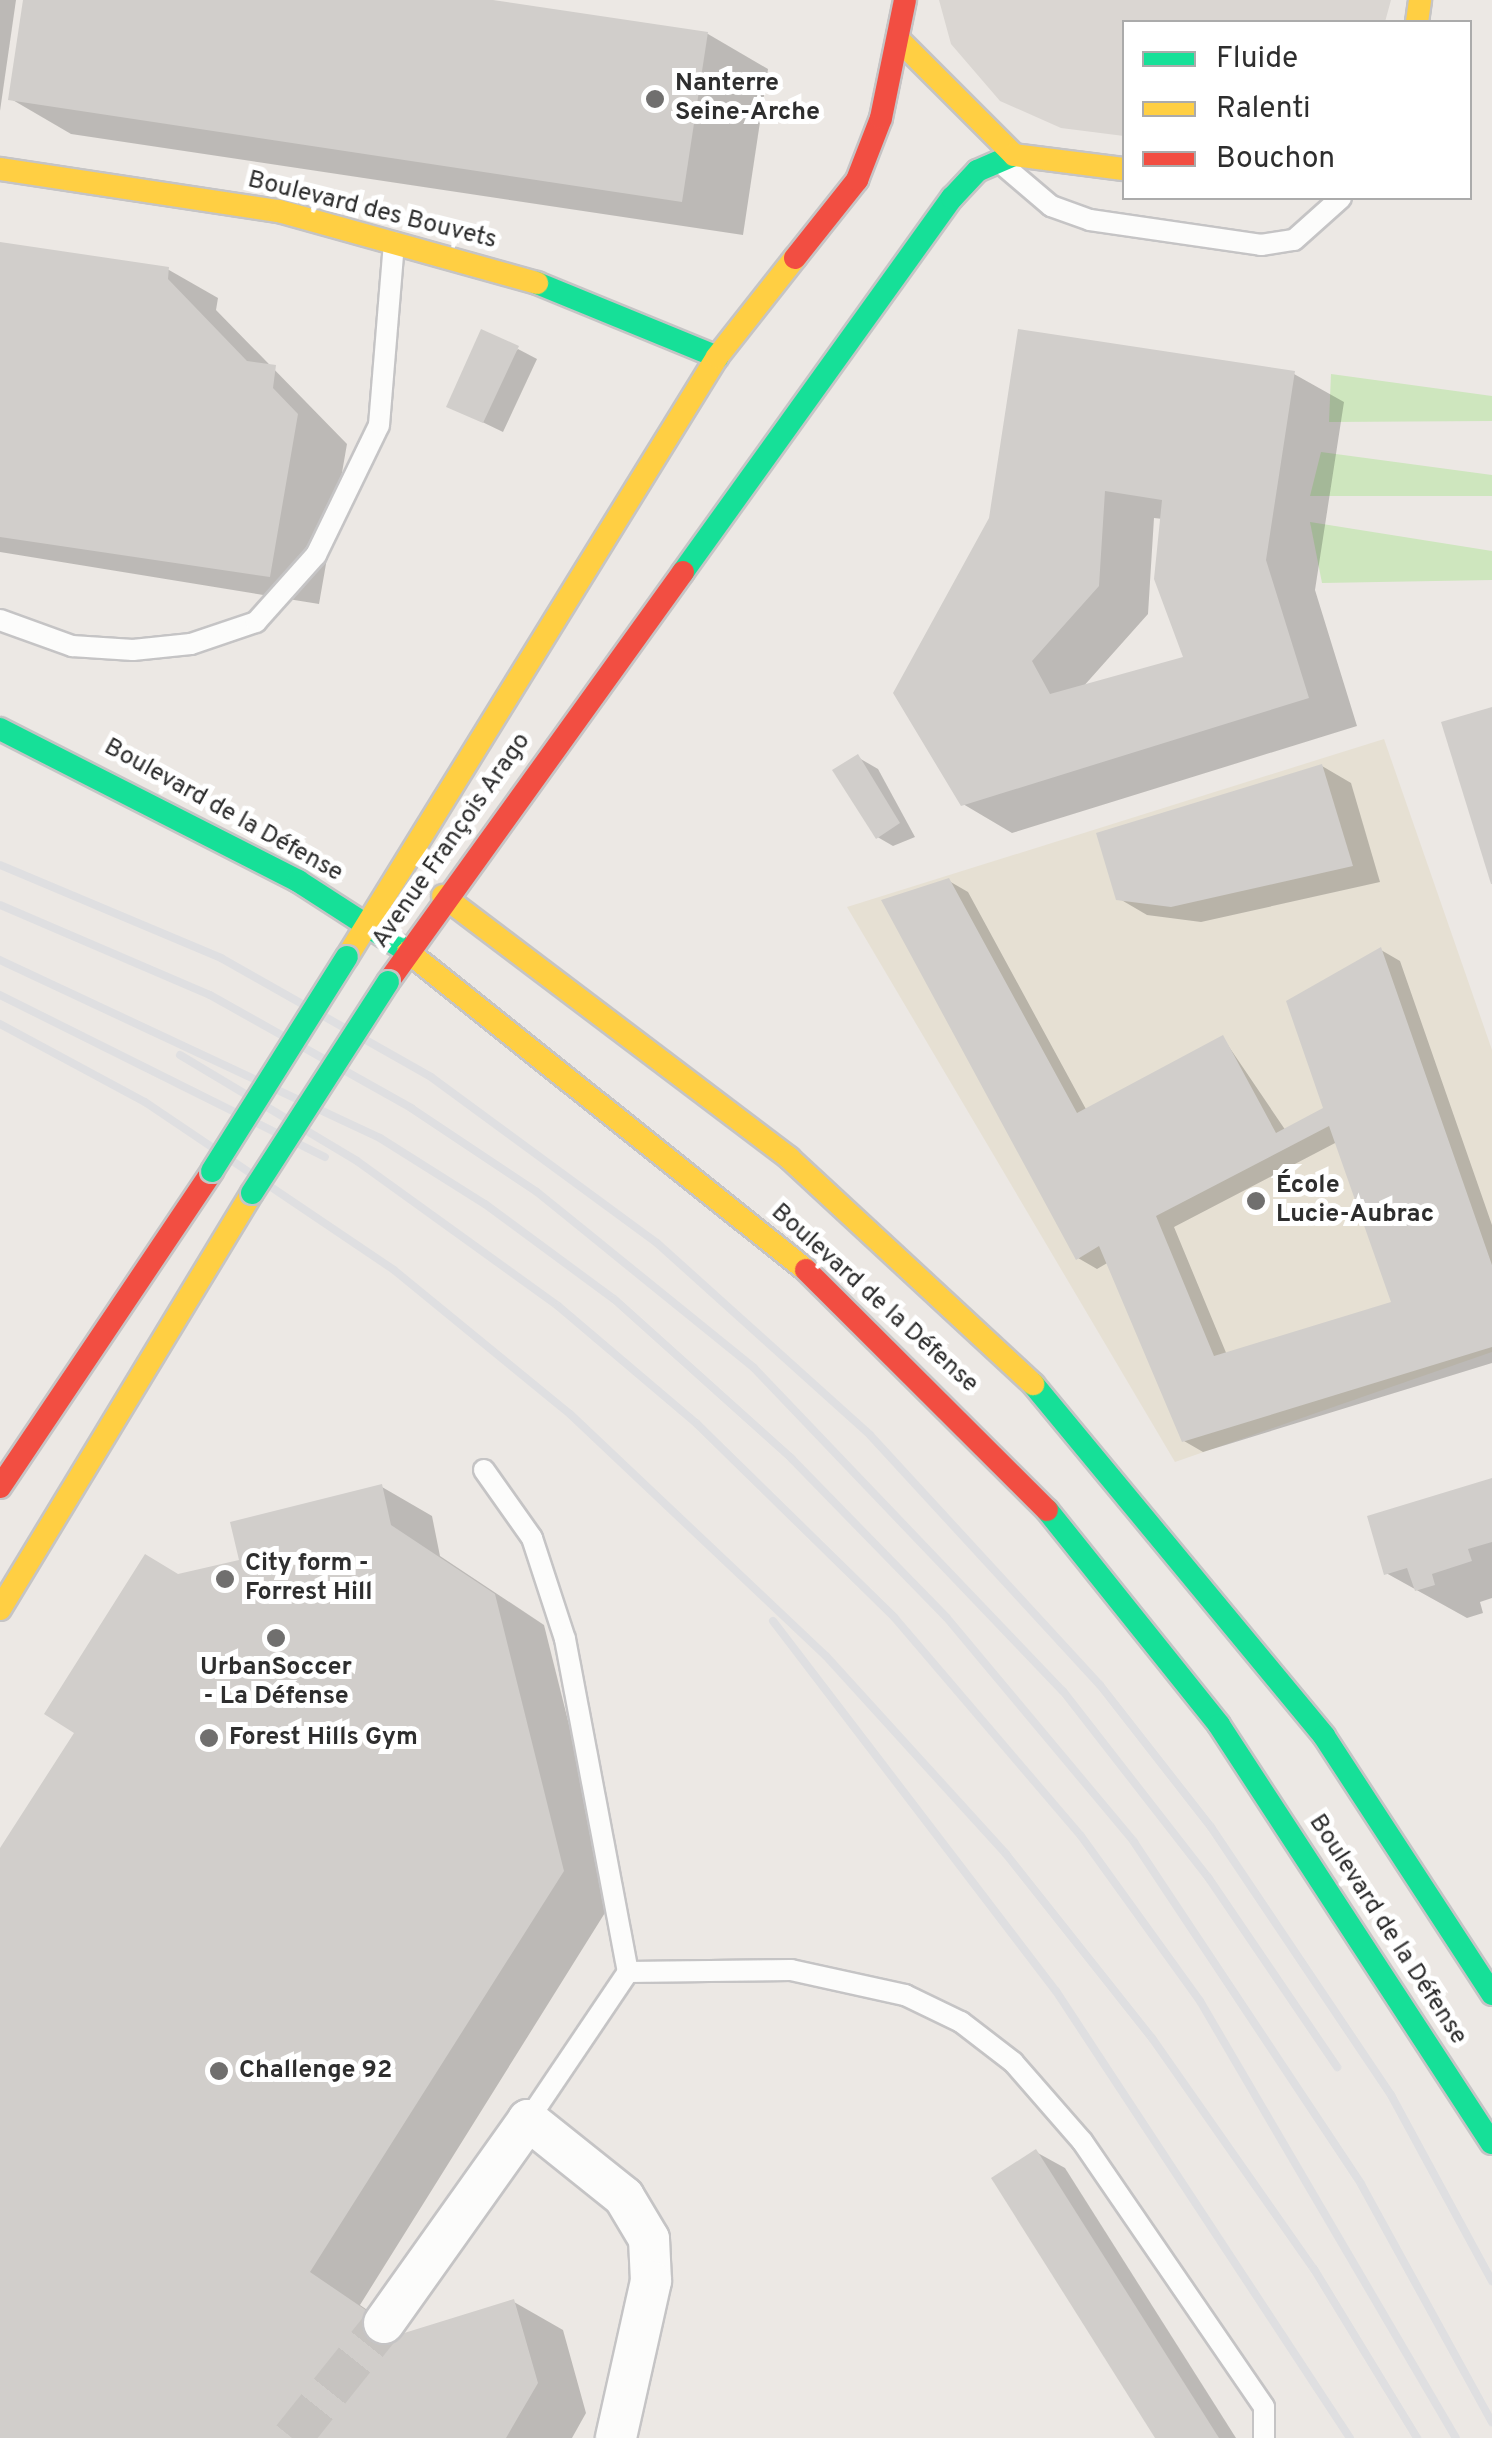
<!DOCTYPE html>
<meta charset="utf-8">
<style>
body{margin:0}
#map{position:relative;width:1492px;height:2438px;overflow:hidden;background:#ece8e4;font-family:Overpass,sans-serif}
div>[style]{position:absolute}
.education>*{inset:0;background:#e6e0d3}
.green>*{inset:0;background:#cee6be}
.plaza>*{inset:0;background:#dad6d2}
.shadow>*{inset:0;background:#0003}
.building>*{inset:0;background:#d1cecb}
.street-tunnel>*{height:40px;margin-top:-20px;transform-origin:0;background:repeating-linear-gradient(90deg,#c6c3c0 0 40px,transparent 0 60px)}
.roads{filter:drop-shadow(2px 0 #c5c4c5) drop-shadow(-2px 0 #c5c4c5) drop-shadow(0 2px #c5c4c5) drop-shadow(0 -2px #c5c4c5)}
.lane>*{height:20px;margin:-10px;padding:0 10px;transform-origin:10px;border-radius:10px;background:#fcfcfb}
.street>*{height:40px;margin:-20px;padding:0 20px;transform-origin:20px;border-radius:20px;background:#fcfcfb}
.fast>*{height:22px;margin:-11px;padding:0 11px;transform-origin:11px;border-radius:11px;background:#16e098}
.slow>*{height:22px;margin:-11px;padding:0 11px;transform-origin:11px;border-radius:11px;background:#ffcf43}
.jam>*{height:22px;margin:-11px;padding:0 11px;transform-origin:11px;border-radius:11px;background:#f24e42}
.rail>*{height:8px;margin:-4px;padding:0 4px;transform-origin:4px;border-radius:4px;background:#dfdfe1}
.bridges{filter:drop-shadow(2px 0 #c5c4c5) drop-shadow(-2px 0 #c5c4c5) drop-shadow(0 2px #c5c4c5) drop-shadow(0 -2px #c5c4c5)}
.fast-bridge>*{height:22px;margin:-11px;padding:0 11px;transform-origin:11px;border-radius:11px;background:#16e098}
.dots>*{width:28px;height:28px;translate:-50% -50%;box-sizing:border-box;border:5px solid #fff;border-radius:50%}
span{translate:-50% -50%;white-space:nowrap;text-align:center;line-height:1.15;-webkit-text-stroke:10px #fff;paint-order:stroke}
.poi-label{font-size:25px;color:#2e2e2e;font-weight:700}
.left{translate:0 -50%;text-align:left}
.street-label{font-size:25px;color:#2e2e2e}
.legend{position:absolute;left:1122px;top:20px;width:350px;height:180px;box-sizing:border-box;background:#fff;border:2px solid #ababab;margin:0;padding:12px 18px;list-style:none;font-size:30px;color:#2e2e2e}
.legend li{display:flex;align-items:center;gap:20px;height:50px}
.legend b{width:50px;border:2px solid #ababab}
</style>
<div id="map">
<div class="education">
<div style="clip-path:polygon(1384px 739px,1492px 1050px,1492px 1352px,1175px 1462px,847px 907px)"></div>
</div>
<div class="green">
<div style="clip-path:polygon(1331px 374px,1492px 396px,1492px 421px,1329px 422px)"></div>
<div style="clip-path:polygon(1321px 452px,1492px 475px,1492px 496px,1310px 496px)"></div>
<div style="clip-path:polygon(1310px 522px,1492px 551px,1492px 580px,1322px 583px)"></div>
</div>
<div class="plaza">
<div style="clip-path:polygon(939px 0,1391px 0,1385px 22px,1124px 22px,1124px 136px,1061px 128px,1000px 101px,951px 44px)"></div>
</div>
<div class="shadow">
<div style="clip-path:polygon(0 0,16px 0,0 111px)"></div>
<div style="clip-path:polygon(26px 0,476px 0,708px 34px,768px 69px,743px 235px,71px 134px,11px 99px)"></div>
<div style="clip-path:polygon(0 246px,169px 270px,218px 298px,216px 310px,347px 444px,319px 604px,0 552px)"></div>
<div style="clip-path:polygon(518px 349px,537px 359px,503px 432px,449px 406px)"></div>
<div style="clip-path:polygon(evenodd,1294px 374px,1344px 402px,1315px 590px,1357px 726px,1012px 833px,963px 804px,991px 519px,1294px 374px,1154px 518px,1163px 519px,1186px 659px,1082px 688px,1148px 614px,1154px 518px)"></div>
<div style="clip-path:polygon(859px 758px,878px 769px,915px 837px,893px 846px,874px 835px)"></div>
<div style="clip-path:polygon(1322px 766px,1351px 783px,1380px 882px,1201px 922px,1147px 915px,1118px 898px)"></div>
<div style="clip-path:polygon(evenodd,949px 881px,968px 892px,1087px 1111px,1223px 1038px,1286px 1131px,1326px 1109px,1381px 950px,1400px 961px,1492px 1225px,1492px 1363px,1203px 1452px,1184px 1441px,1109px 1262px,1097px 1269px,1078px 1258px,949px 881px,1337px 1142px,1394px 1304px,1227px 1355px,1174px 1227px,1337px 1142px)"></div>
<div style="clip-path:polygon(1492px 1481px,1492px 1598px,1480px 1602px,1483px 1613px,1467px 1618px,1386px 1573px)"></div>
<div style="clip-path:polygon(382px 1487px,432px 1516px,440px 1556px,544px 1625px,613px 1900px,360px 2305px,405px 2336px,514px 2302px,563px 2330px,586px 2413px,572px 2438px,0 2438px,0 1852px,178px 1576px,242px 1562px)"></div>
<div style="clip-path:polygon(1036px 2152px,1065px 2168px,1236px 2438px,1158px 2438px)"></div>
</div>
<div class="building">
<div style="clip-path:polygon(23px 0,493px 0,708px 32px,682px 202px,8px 100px)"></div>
<div style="clip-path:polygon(0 242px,169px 267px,168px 279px,247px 361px,276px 365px,273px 388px,298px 414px,270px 577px,0 537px)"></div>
<div style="clip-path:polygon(481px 329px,519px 346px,483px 423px,446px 407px)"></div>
<div style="clip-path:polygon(evenodd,1018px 329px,1295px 371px,1266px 560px,1309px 698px,961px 806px,893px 693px,989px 518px,1018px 329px,1105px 491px,1162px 500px,1154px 579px,1183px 657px,1050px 694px,1032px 661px,1099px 586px,1105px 491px)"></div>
<div style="clip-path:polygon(1492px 707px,1492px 884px,1491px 884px,1441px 722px)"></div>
<div style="clip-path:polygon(858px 754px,900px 823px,876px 839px,832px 770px)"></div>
<div style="clip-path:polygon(1322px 764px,1353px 866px,1171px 907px,1116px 900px,1096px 833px)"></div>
<div style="clip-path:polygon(evenodd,949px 878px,1077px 1113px,1223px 1035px,1276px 1133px,1323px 1108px,1286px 1001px,1381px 947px,1492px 1265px,1492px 1347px,1182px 1442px,1099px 1246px,1076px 1260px,881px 900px,949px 878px,1329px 1126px,1391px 1302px,1214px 1356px,1156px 1216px,1329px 1126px)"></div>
<div style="clip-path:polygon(1492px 1478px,1492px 1542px,1468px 1549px,1472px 1561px,1432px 1574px,1435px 1585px,1415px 1591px,1407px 1568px,1384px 1575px,1367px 1516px)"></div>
<div style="clip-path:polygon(382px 1484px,391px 1525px,495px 1594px,564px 1871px,310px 2272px,401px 2334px,514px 2299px,538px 2383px,506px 2438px,0 2438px,0 1848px,74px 1733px,44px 1714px,145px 1554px,178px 1574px,239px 1560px,230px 1522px)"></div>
<div style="clip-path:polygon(1036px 2149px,1219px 2438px,1155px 2438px,991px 2178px)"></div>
</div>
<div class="street-tunnel">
<div style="left:292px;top:2438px;width:147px;rotate:-51.3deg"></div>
</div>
<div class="roads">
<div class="lane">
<div style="left:1004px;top:166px;width:62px;rotate:40.4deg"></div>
<div style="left:1051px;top:206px;width:41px;rotate:19.7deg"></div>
<div style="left:1090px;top:220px;width:173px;rotate:8.3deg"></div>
<div style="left:1261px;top:245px;width:33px;rotate:-9deg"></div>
<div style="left:1294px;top:240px;width:63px;rotate:-41.8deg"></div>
<div style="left:0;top:620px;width:77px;rotate:19.9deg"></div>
<div style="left:72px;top:646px;width:61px;rotate:3.8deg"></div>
<div style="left:133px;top:650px;width:58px;rotate:-5.9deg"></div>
<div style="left:191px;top:644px;width:69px;rotate:-18.7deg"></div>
<div style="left:256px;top:622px;width:90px;rotate:-48.2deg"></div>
<div style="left:316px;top:555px;width:144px;rotate:-64.1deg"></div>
<div style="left:379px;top:425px;width:183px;rotate:-85.3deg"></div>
<div style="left:484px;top:1470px;width:83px;rotate:54.8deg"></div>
<div style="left:532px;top:1538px;width:106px;rotate:71.9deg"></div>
<div style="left:565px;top:1639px;width:339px;rotate:79.3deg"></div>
<div style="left:628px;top:1972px;width:179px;rotate:124deg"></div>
<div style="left:628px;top:1972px;width:163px;rotate:-0.7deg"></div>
<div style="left:791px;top:1970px;width:117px;rotate:12.4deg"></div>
<div style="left:905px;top:1995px;width:62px;rotate:25.7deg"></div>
<div style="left:961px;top:2022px;width:66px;rotate:37.6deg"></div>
<div style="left:1013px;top:2062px;width:105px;rotate:48.9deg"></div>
<div style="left:1082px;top:2141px;width:322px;rotate:55.6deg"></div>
<div style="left:1264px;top:2407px;width:31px;rotate:90deg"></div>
</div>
<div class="street">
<div style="left:384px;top:2323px;width:249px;rotate:-54.6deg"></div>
<div style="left:528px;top:2120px;width:123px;rotate:38.7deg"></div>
<div style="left:624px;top:2197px;width:49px;rotate:59.2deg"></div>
<div style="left:649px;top:2239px;width:42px;rotate:87.3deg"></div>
<div style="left:651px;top:2281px;width:161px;rotate:102.6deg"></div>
</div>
<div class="fast">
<div style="left:537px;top:283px;width:195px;rotate:22.3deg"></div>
<div style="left:683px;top:572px;width:461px;rotate:-54.3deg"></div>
<div style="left:952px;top:198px;width:37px;rotate:-47deg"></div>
<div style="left:977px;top:171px;width:40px;rotate:-23.4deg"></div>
<div style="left:0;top:729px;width:335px;rotate:27deg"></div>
<div style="left:298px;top:881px;width:131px;rotate:32.8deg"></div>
<div style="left:1033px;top:1384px;width:457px;rotate:50.4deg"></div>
<div style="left:1324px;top:1736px;width:308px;rotate:56.9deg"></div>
<div style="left:1047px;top:1510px;width:275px;rotate:51.3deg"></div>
<div style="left:1219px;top:1725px;width:499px;rotate:56.9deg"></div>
</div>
<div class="slow">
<div style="left:1417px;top:22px;width:22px;rotate:-82deg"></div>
<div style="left:900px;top:41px;width:161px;rotate:45deg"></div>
<div style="left:1014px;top:155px;width:111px;rotate:7.3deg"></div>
<div style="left:0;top:169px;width:282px;rotate:8.6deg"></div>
<div style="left:279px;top:211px;width:268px;rotate:15.6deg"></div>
<div style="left:443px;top:896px;width:434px;rotate:37.1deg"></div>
<div style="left:789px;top:1158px;width:333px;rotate:42.8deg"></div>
<div style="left:408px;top:952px;width:509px;rotate:38.62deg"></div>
<div style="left:347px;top:957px;width:705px;rotate:-58.34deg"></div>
<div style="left:717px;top:357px;width:126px;rotate:-51.8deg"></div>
<div style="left:0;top:1609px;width:486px;rotate:-58.8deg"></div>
</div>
<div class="jam">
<div style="left:795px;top:258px;width:100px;rotate:-51.5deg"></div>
<div style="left:857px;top:180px;width:66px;rotate:-68.8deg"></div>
<div style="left:881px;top:118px;width:120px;rotate:-78.5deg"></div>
<div style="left:388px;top:982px;width:505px;rotate:-54.26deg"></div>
<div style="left:806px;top:1270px;width:340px;rotate:44.9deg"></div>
<div style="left:0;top:1487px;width:381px;rotate:-56.1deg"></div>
</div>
</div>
<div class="rail">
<div style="left:0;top:865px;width:240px;rotate:22.8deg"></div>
<div style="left:221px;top:958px;width:241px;rotate:29.5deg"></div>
<div style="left:431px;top:1077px;width:280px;rotate:36.3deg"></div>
<div style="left:657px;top:1243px;width:287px;rotate:42deg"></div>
<div style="left:870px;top:1435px;width:340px;rotate:47.4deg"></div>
<div style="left:1100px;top:1685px;width:180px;rotate:52deg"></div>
<div style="left:1211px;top:1827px;width:323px;rotate:56.1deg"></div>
<div style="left:1391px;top:2095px;width:212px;rotate:61.5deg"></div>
<div style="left:0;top:905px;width:228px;rotate:23.2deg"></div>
<div style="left:210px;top:995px;width:231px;rotate:29.3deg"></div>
<div style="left:411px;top:1108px;width:151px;rotate:33.7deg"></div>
<div style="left:537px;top:1192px;width:279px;rotate:39deg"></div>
<div style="left:754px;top:1368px;width:447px;rotate:46.3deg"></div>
<div style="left:1063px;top:1691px;width:236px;rotate:52.1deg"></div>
<div style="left:1208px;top:1877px;width:230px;rotate:55.8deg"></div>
<div style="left:0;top:960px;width:420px;rotate:25.1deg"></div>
<div style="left:380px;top:1138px;width:124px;rotate:32.2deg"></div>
<div style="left:485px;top:1204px;width:160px;rotate:36.4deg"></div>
<div style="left:614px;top:1299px;width:238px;rotate:41.9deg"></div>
<div style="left:791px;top:1458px;width:223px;rotate:45.7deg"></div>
<div style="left:947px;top:1618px;width:292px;rotate:50.1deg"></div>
<div style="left:1134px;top:1842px;width:410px;rotate:56.4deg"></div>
<div style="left:1361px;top:2184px;width:272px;rotate:61.2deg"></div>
<div style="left:0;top:995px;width:363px;rotate:26.5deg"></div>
<div style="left:0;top:1024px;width:165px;rotate:28.3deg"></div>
<div style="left:145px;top:1102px;width:300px;rotate:34deg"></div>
<div style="left:394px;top:1270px;width:227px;rotate:39.3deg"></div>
<div style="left:570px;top:1414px;width:352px;rotate:43.4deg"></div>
<div style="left:826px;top:1656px;width:268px;rotate:47.7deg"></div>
<div style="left:1006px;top:1854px;width:235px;rotate:51.6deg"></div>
<div style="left:1152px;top:2038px;width:282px;rotate:55deg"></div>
<div style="left:1314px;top:2269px;width:198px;rotate:58.6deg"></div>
<div style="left:180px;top:1055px;width:206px;rotate:30.9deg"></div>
<div style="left:357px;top:1161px;width:248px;rotate:35.8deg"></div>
<div style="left:558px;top:1306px;width:182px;rotate:40.3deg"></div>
<div style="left:697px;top:1424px;width:276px;rotate:44.4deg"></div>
<div style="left:894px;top:1617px;width:288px;rotate:49.5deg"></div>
<div style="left:1081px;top:1836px;width:203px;rotate:54.2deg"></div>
<div style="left:1200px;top:2001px;width:506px;rotate:59.64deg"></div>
<div style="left:773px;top:1621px;width:466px;rotate:52.6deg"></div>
<div style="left:1056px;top:1991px;width:535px;rotate:56.67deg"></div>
</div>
<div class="bridges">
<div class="fast-bridge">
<div style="left:212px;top:1171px;width:253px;rotate:-57.8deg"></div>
<div style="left:252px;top:1193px;width:251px;rotate:-57.2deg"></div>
</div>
</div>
<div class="dots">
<div style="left:655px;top:99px;background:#706f6e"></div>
<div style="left:1256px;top:1201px;background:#706f6e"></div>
<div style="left:225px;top:1579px;background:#706f6e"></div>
<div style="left:276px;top:1638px;background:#706f6e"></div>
<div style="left:209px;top:1738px;background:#706f6e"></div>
<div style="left:219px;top:2071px;background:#706f6e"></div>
</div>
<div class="poi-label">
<span class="left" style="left:675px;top:99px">Nanterre<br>Seine-Arche</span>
<span class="left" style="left:1276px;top:1201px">École<br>Lucie-Aubrac</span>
<span class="left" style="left:245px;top:1579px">City form -<br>Forrest Hill</span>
<span style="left:276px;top:1683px">UrbanSoccer<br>- La Défense</span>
<span class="left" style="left:229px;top:1738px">Forest Hills Gym</span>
<span class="left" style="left:239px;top:2071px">Challenge 92</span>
</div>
<div class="street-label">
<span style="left:372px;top:211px;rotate:14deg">Boulevard des Bouvets</span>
<span style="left:223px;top:811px;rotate:29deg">Boulevard de la Défense</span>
<span style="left:452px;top:841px;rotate:-55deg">Avenue François Arago</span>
<span style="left:874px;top:1299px;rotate:42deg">Boulevard de la Défense</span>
<span style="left:1387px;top:1930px;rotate:57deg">Boulevard de la Défense</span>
</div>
<ul class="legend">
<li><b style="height:12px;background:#16e098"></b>Fluide</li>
<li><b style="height:12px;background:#ffcf43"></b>Ralenti</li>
<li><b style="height:12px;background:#f24e42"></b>Bouchon</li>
</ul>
</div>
